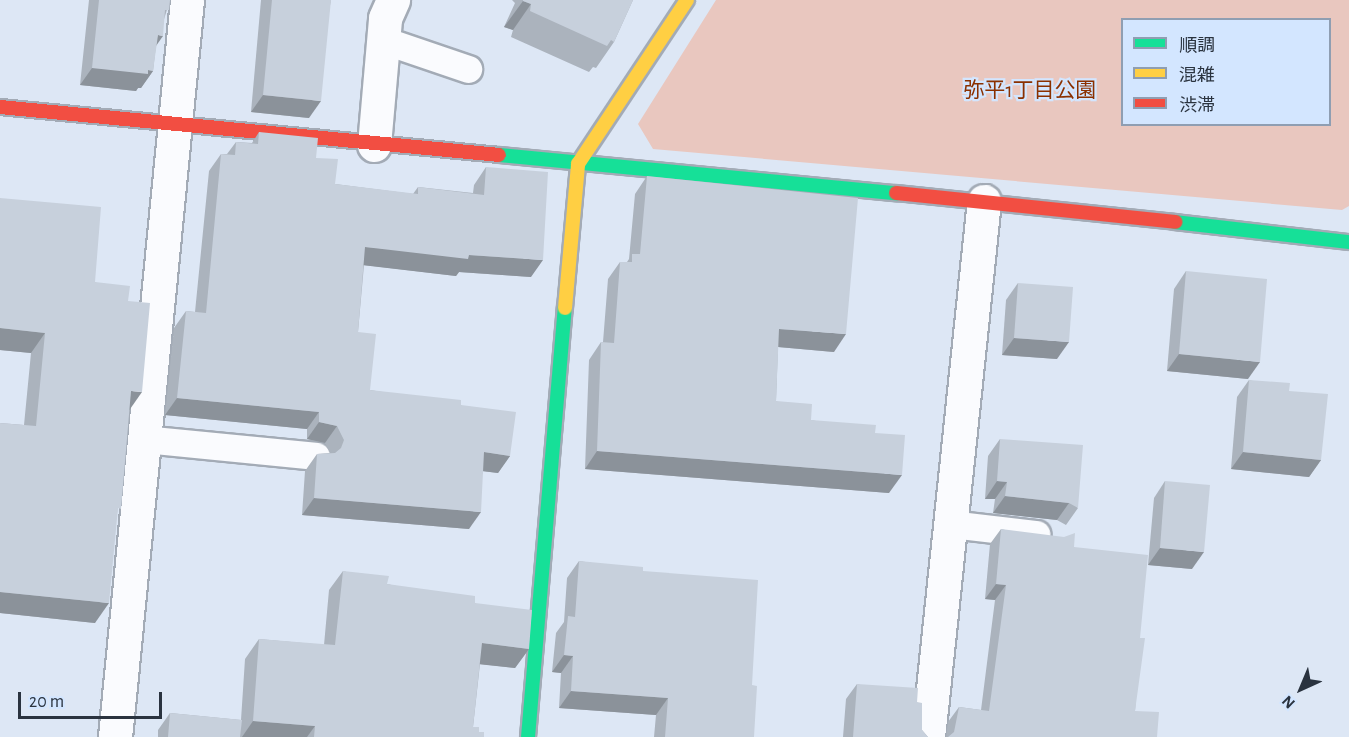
<!DOCTYPE html>
<meta charset="utf-8">
<style>
body{margin:0}
#map{position:relative;width:1349px;height:737px;overflow:hidden;background:#dde7f5;font-family:"Alegreya Sans","Noto Sans JP",sans-serif}
div>[style]{position:absolute}
.green>*{inset:0;background:#e9c7bf}
.roads{filter:drop-shadow(2px 0 #a3abb6) drop-shadow(-2px 0 #a3abb6) drop-shadow(0 2px #a3abb6) drop-shadow(0 -2px #a3abb6)}
.lane>*{height:27px;margin:-13.5px;padding:0 13.5px;transform-origin:13.5px;border-radius:13.5px;background:#fafbfe}
.street>*{height:33px;margin:-16.5px;padding:0 16.5px;transform-origin:16.5px;border-radius:16.5px;background:#fafbfe}
.fast>*{height:14px;margin:-7px;padding:0 7px;transform-origin:7px;border-radius:7px;background:#16e098}
.slow>*{height:14px;margin:-7px;padding:0 7px;transform-origin:7px;border-radius:7px;background:#ffcf43}
.jam>*{height:14px;margin:-7px;padding:0 7px;transform-origin:7px;border-radius:7px;background:#f24e42}
.wall>*{inset:0;background:#abb3bd}
.shaded-wall>*{inset:0;background:#8b929a}
.building>*{inset:0;background:#c7d0dc}
span{translate:-50% -50%;white-space:nowrap;text-align:center;line-height:1.15;-webkit-text-stroke:4.5px #d3e6ff;paint-order:stroke}
.park-label{font-size:21px;color:#8b3000}
.legend{position:absolute;left:1121px;top:18px;width:210px;height:108px;box-sizing:border-box;background:#d3e6ff;border:2px solid #8f9eb2;margin:0;padding:8px 10px;list-style:none;font-size:18px;color:#2a333f}
.legend li{display:flex;align-items:center;gap:12px;height:30px}
.legend b{width:30px;border:2px solid #8f9eb2}
.north{position:absolute;left:1271px;top:659px;width:60px;height:60px;-webkit-text-stroke:4px #d3e6ff;paint-order:stroke;rotate:224deg;font-size:16px;font-weight:700;line-height:24px;text-align:center;color:#2a333f}
.north::after{content:'';display:block;margin:auto;width:21px;height:27px;background:#2a333f;clip-path:polygon(50% 0,100% 100%,50% 72%,0 100%)}
.scale{position:absolute;left:18px;top:692px;width:144px;height:27px;box-sizing:border-box;border:3px solid #2a333f;border-top:0;padding-left:8px;font-size:18px;line-height:21px;white-space:nowrap;color:#2a333f;-webkit-text-stroke:4px #d3e6ff;paint-order:stroke}
</style>
<div id="map">
<div class="green">
<div style="clip-path:polygon(evenodd,716px 0,1349px 0,1349px 206px,1342px 210px,653px 149px,638px 124px,716px 0,1122px 20px,1330px 20px,1330px 124px,1122px 124px,1122px 20px)"></div>
</div>
<div class="roads">
<div class="lane">
<div style="left:383px;top:40px;width:90px;rotate:18.8deg"></div>
<div style="left:143px;top:439px;width:174px;rotate:5.6deg"></div>
<div style="left:950px;top:524px;width:87px;rotate:6.6deg"></div>
</div>
<div class="street">
<div style="left:374px;top:145px;width:127px;rotate:-85deg"></div>
<div style="left:385px;top:18px;width:20px;rotate:-66deg"></div>
<div style="left:115px;top:737px;width:741px;rotate:-84.42deg"></div>
<div style="left:928px;top:737px;width:539px;rotate:-84.04deg"></div>
</div>
<div class="fast">
<div style="left:499px;top:155px;width:399px;rotate:5.5deg"></div>
<div style="left:1175px;top:222px;width:175px;rotate:6.6deg"></div>
<div style="left:528px;top:737px;width:431px;rotate:-85.1deg"></div>
</div>
<div class="slow">
<div style="left:565px;top:308px;width:145px;rotate:-84.8deg"></div>
<div style="left:578px;top:164px;width:197px;rotate:-56.4deg"></div>
</div>
<div class="jam">
<div style="left:0;top:107px;width:501px;rotate:5.49deg"></div>
<div style="left:896px;top:193px;width:281px;rotate:5.9deg"></div>
</div>
</div>
<div class="wall">
<div style="clip-path:polygon(89px 0,170px 0,156px 45px,153px 71px,141px 88px,138px 88px,136px 91px,80px 85px)"></div>
<div style="clip-path:polygon(261px 0,331px 0,309px 118px,251px 112px)"></div>
<div style="clip-path:polygon(512px 0,633px 0,614px 42px,596px 68px,593px 67px,589px 72px,511px 37px,513px 30px,504px 27px,515px 3px)"></div>
<div style="clip-path:polygon(259px 132px,316px 158px,335px 184px,413px 194px,418px 187px,473px 193px,474px 185px,486px 167px,531px 277px,459px 272px,456px 276px,364px 265px,358px 332px,370px 390px,461px 405px,510px 456px,498px 473px,483px 471px,469px 529px,302px 515px,305px 471px,317px 454px,330px 453px,325px 443px,307px 439px,307px 429px,165px 415px,174px 328px,186px 311px,195px 312px,209px 171px,221px 154px,227px 154px,236px 142px,252px 143px)"></div>
<div style="clip-path:polygon(647px 176px,834px 352px,778px 347px,776px 401px,811px 420px,875px 433px,889px 493px,585px 469px,589px 360px,601px 342px,603px 342px,608px 279px,620px 262px,627px 262px,629px 259px,635px 194px)"></div>
<div style="clip-path:polygon(0 198px,95px 282px,128px 301px,129px 410px,117px 514px,95px 623px,0 613px,0 423px,24px 425px,31px 353px,0 350px)"></div>
<div style="clip-path:polygon(1186px 271px,1248px 379px,1167px 371px,1174px 289px)"></div>
<div style="clip-path:polygon(1018px 283px,1057px 359px,1002px 355px,1006px 300px)"></div>
<div style="clip-path:polygon(1249px 380px,1289px 391px,1321px 460px,1309px 477px,1231px 469px,1237px 397px)"></div>
<div style="clip-path:polygon(1000px 439px,1078px 508px,1066px 525px,1057px 520px,993px 513px,995px 499px,985px 499px,988px 456px)"></div>
<div style="clip-path:polygon(1165px 481px,1192px 569px,1148px 565px,1154px 498px)"></div>
<div style="clip-path:polygon(1001px 529px,1074px 547px,1140px 638px,1135px 711px,1157px 737px,946px 737px,948px 722px,959px 707px,981px 710px,995px 600px,985px 599px,990px 544px)"></div>
<div style="clip-path:polygon(579px 561px,643px 571px,752px 685px,754px 737px,654px 737px,656px 715px,559px 708px,561px 673px,552px 672px,556px 633px,564px 622px,567px 578px)"></div>
<div style="clip-path:polygon(343px 571px,387px 584px,475px 603px,529px 649px,515px 668px,480px 664px,473px 727px,484px 737px,158px 737px,158px 730px,170px 713px,241px 720px,245px 659px,259px 639px,324px 645px,329px 590px)"></div>
<div style="clip-path:polygon(857px 684px,917px 702px,922px 730px,928px 737px,843px 737px,846px 699px)"></div>
</div>
<div class="shaded-wall">
<div style="clip-path:polygon(523px 1px,531px 4px,513px 30px,504px 27px)"></div>
<div style="clip-path:polygon(158px 35px,163px 36px,151px 53px)"></div>
<div style="clip-path:polygon(92px 68px,148px 70px,153px 71px,141px 88px,138px 88px,136px 91px,80px 85px)"></div>
<div style="clip-path:polygon(263px 95px,321px 101px,309px 118px,251px 112px)"></div>
<div style="clip-path:polygon(365px 247px,469px 255px,543px 260px,531px 277px,459px 272px,456px 276px,353px 264px)"></div>
<div style="clip-path:polygon(0 328px,45px 333px,31px 353px,0 350px)"></div>
<div style="clip-path:polygon(779px 329px,846px 334px,834px 352px,767px 346px)"></div>
<div style="clip-path:polygon(1014px 338px,1069px 342px,1057px 359px,1002px 355px)"></div>
<div style="clip-path:polygon(1179px 354px,1260px 362px,1248px 379px,1167px 371px)"></div>
<div style="clip-path:polygon(131px 391px,142px 392px,128px 412px)"></div>
<div style="clip-path:polygon(177px 398px,319px 412px,307px 429px,165px 415px)"></div>
<div style="clip-path:polygon(319px 422px,337px 426px,325px 443px,307px 439px)"></div>
<div style="clip-path:polygon(597px 451px,902px 475px,889px 493px,585px 469px)"></div>
<div style="clip-path:polygon(484px 452px,510px 456px,498px 473px,473px 470px)"></div>
<div style="clip-path:polygon(1243px 452px,1321px 460px,1309px 477px,1231px 469px)"></div>
<div style="clip-path:polygon(997px 481px,1007px 482px,995px 499px,985px 499px)"></div>
<div style="clip-path:polygon(1005px 496px,1069px 503px,1057px 520px,993px 513px)"></div>
<div style="clip-path:polygon(314px 498px,481px 512px,469px 529px,302px 515px)"></div>
<div style="clip-path:polygon(1160px 548px,1204px 552px,1192px 569px,1148px 565px)"></div>
<div style="clip-path:polygon(996px 584px,1006px 585px,995px 600px,985px 599px)"></div>
<div style="clip-path:polygon(0 592px,109px 603px,95px 623px,0 613px)"></div>
<div style="clip-path:polygon(482px 643px,529px 649px,515px 668px,468px 663px)"></div>
<div style="clip-path:polygon(564px 655px,573px 656px,561px 673px,552px 672px)"></div>
<div style="clip-path:polygon(571px 691px,668px 698px,656px 715px,559px 708px)"></div>
<div style="clip-path:polygon(253px 721px,315px 726px,307px 737px,242px 737px)"></div>
</div>
<div class="building">
<div style="clip-path:polygon(99px 0,170px 0,169px 10px,165px 10px,163px 36px,158px 35px,153px 71px,148px 70px,148px 74px,92px 68px)"></div>
<div style="clip-path:polygon(272px 0,331px 0,321px 101px,263px 95px)"></div>
<div style="clip-path:polygon(523px 0,633px 0,614px 42px,611px 40px,607px 46px,530px 11px,531px 4px,523px 1px)"></div>
<div style="clip-path:polygon(259px 132px,318px 138px,316px 158px,338px 159px,335px 184px,418px 194px,418px 187px,484px 195px,486px 167px,548px 172px,543px 260px,469px 255px,468px 259px,365px 247px,358px 332px,376px 334px,370px 390px,461px 400px,461px 405px,516px 412px,510px 456px,484px 452px,481px 512px,314px 498px,317px 454px,335px 453px,341px 448px,344px 440px,337px 426px,319px 422px,319px 412px,177px 398px,186px 311px,206px 313px,221px 154px,235px 155px,236px 142px,258px 144px)"></div>
<div style="clip-path:polygon(647px 176px,858px 198px,846px 334px,779px 329px,776px 401px,812px 404px,811px 420px,876px 425px,875px 433px,905px 435px,902px 475px,597px 451px,601px 342px,614px 343px,620px 262px,632px 262px,632px 254px,640px 254px)"></div>
<div style="clip-path:polygon(0 198px,101px 207px,95px 282px,130px 286px,128px 301px,150px 303px,142px 392px,131px 391px,121px 509px,118px 508px,109px 603px,0 592px,0 423px,36px 426px,45px 333px,0 328px)"></div>
<div style="clip-path:polygon(1186px 271px,1267px 279px,1260px 362px,1179px 354px)"></div>
<div style="clip-path:polygon(1018px 283px,1073px 287px,1069px 342px,1014px 338px)"></div>
<div style="clip-path:polygon(1249px 380px,1290px 383px,1289px 391px,1328px 394px,1321px 460px,1243px 452px)"></div>
<div style="clip-path:polygon(1000px 439px,1083px 445px,1078px 508px,1069px 503px,1005px 496px,1007px 482px,997px 481px)"></div>
<div style="clip-path:polygon(1165px 481px,1210px 485px,1204px 552px,1160px 548px)"></div>
<div style="clip-path:polygon(1001px 529px,1064px 537px,1075px 533px,1074px 547px,1148px 555px,1140px 638px,1145px 638px,1135px 711px,1159px 712px,1157px 737px,948px 737px,954px 732px,959px 707px,989px 711px,1006px 585px,996px 584px)"></div>
<div style="clip-path:polygon(579px 561px,643px 567px,643px 571px,758px 580px,752px 685px,757px 686px,754px 737px,665px 737px,668px 698px,571px 691px,573px 656px,564px 655px,568px 616px,575px 617px)"></div>
<div style="clip-path:polygon(343px 571px,389px 576px,387px 584px,475px 596px,475px 603px,532px 610px,529px 649px,482px 643px,473px 727px,479px 727px,479px 732px,484px 732px,484px 737px,314px 737px,315px 726px,253px 721px,259px 639px,335px 645px)"></div>
<div style="clip-path:polygon(857px 684px,918px 688px,917px 702px,922px 703px,922px 730px,928px 737px,853px 737px)"></div>
<div style="clip-path:polygon(170px 713px,242px 720px,240px 737px,168px 737px)"></div>
</div>
<div class="park-label">
<span style="left:1030px;top:91px">弥平1丁目公園</span>
</div>
<ul class="legend">
<li><b style="height:8px;background:#16e098"></b>順調</li>
<li><b style="height:8px;background:#ffcf43"></b>混雑</li>
<li><b style="height:8px;background:#f24e42"></b>渋滞</li>
</ul>
<div class="north">N</div>
<div class="scale">20 m</div>
</div>
